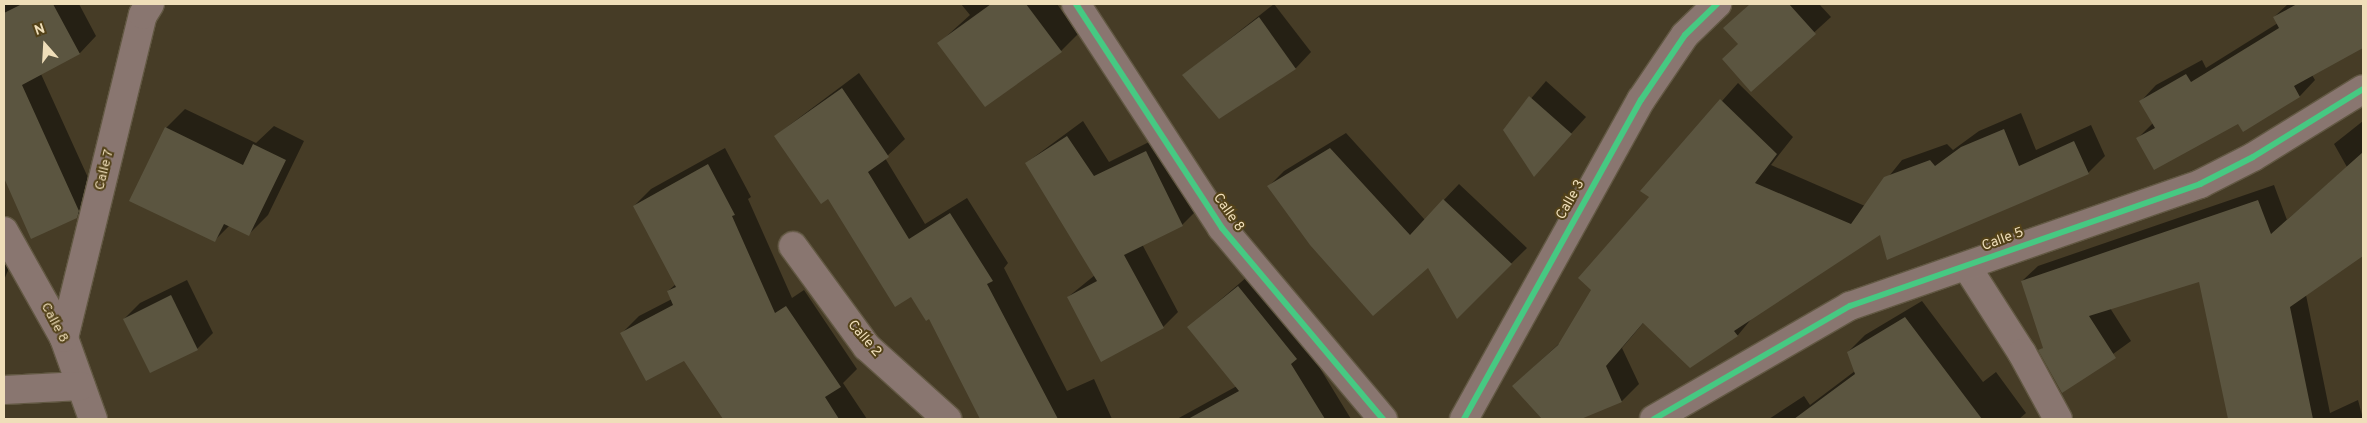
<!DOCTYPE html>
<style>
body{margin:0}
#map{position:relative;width:2367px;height:423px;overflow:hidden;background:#463c26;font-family:Overpass,sans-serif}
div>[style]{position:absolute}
.shadow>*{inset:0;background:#0007}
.building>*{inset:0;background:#5b5540}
.roads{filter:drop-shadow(1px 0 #625843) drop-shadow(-1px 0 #625843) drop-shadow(0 1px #625843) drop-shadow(0 -1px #625843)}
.minor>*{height:28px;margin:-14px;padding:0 14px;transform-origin:14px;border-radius:14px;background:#897670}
.cycleway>*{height:6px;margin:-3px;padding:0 3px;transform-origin:3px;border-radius:3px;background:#46c982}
span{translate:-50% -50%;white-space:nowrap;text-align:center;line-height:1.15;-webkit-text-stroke:4px #534219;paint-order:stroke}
.street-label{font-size:14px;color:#efdeb9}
.frame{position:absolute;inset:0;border:5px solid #efdeb9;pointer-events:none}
.north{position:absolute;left:20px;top:20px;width:50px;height:50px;-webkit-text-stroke:4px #534219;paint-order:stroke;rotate:341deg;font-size:14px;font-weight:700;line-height:20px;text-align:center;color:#efdeb9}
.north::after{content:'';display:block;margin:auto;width:18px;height:22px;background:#efdeb9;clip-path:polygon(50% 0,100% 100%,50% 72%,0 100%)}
</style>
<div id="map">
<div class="shadow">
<div style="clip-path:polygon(4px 4px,79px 4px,96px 36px,80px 53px,41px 74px,95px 193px,94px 200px,76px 217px,32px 237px,4px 175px)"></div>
<div style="clip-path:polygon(961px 4px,1057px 4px,1078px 34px,1061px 51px,939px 43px,970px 15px)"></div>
<div style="clip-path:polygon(1274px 4px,1311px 52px,1296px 68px,1219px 117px,1184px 75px)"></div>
<div style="clip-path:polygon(1751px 4px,1819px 4px,1831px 17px,1751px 90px,1739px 43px,1741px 13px)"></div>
<div style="clip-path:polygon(2288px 4px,2363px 4px,2363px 36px,2312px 75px,2315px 80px,2300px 96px,2243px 130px,2239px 123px,2138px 138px,2153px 123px,2141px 101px,2156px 85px,2202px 60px,2206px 68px,2278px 23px,2274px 17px)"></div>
<div style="clip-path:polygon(859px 73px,905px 139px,885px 158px,925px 224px,967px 198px,1008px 263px,1004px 268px,1067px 391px,1094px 379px,1112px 419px,1016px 419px,1011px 407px,775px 136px)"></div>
<div style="clip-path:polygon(1546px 81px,1586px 117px,1534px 175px,1504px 130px)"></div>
<div style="clip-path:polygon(1738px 83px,1793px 137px,1771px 165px,1865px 206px,1902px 160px,1947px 144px,1953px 150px,1979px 131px,2021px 113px,2036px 150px,2091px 125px,2105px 156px,2088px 173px,1880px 233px,1753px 317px,1738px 335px,1691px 366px,1644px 322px,1622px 348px,1639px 384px,1622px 401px,1577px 419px,1543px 419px,1513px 386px,1562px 341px,1651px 197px,1642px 191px)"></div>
<div style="clip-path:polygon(185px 109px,256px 143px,274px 126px,304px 141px,268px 215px,249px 234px,230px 225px,215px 240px,166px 128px)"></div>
<div style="clip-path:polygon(1083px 121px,1109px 162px,1161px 136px,1198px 209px,1182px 225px,1142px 244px,1178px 312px,1163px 327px,1068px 297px,1095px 275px,1026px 163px)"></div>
<div style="clip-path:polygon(2363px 121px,2363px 254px,2306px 295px,2330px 413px,2358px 400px,2363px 419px,2272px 419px,2269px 414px,2229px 419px,2200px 280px,2110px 308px,2131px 341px,2062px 391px,2040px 351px,2044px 347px,2022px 281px,2038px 266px,2274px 185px,2287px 220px,2347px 167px,2334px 144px)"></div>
<div style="clip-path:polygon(1346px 133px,1425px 220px,1459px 184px,1527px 248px,1457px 317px,1428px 266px,1269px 186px,1284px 171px)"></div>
<div style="clip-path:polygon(725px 148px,751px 197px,748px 199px,792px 298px,804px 290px,857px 369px,843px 383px,867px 419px,725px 419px,684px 359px,622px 333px,639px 316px,672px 299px,668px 291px,676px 284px,634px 206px,651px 189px)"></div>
<div style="clip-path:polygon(4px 257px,12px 261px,4px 280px)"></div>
<div style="clip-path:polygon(1255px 270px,1307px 347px,1351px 419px,1177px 419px,1237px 386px,1189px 327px)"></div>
<div style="clip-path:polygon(187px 280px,213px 333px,197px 349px,124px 319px,140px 303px)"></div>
<div style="clip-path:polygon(1922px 301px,1983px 382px,1996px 372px,2026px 413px,2019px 419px,1769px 419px,1804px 396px,1810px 405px,1855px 371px,1848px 352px,1865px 335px)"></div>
</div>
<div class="building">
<div style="clip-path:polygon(22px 4px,53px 4px,80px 54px,22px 85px,79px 211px,77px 218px,31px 239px,4px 178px,4px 13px)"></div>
<div style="clip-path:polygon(991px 4px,1026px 4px,1062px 52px,985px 107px,937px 43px)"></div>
<div style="clip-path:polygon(1750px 4px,1789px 4px,1816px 34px,1751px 92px,1722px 59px,1738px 44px,1723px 28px)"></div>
<div style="clip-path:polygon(2297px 4px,2363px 4px,2363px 48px,2294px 86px,2300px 97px,2243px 132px,2238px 124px,2154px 170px,2136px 138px,2155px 128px,2139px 101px,2186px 74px,2191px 82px,2279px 28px,2273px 17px)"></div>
<div style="clip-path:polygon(1259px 17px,1296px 69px,1219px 119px,1182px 75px)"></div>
<div style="clip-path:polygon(842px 88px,889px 157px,868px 172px,909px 239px,950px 213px,993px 281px,987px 284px,1058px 419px,980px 419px,929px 319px,926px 321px,911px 297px,895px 307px,828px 199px,821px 204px,774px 136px)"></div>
<div style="clip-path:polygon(1529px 96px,1572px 134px,1534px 177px,1503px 130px)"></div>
<div style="clip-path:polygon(1720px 99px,1777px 154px,1755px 183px,1851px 224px,1884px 177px,1930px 160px,1935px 166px,1961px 147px,2004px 129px,2019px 166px,2074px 141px,2089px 174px,1887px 260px,1880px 235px,1734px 331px,1738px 336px,1690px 368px,1643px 323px,1606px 366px,1622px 402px,1581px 419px,1542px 419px,1512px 386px,1558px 345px,1591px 290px,1578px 278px,1649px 197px,1640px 191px)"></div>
<div style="clip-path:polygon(165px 127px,243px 165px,253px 144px,286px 160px,249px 236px,224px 224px,215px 242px,129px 201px)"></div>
<div style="clip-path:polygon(1067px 136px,1094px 176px,1146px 151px,1183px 226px,1124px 255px,1164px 328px,1101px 362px,1067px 297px,1097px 281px,1025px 163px)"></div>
<div style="clip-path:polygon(1330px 148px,1410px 235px,1443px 199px,1512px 264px,1457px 319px,1428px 268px,1373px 316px,1310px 245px,1267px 186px)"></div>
<div style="clip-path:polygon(2363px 152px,2363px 256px,2290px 307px,2313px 419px,2228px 419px,2199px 282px,2089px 316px,2116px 358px,2062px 393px,2038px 350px,2043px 348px,2021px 281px,2258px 200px,2271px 234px)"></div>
<div style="clip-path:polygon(708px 164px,735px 215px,732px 216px,775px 313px,786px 306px,841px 387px,825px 397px,839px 419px,723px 419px,684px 361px,646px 381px,620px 333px,673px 305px,667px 291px,676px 287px,633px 206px)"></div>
<div style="clip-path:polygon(1238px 286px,1297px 359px,1291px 364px,1325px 419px,1188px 419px,1239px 391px,1187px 327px)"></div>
<div style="clip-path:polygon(171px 295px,198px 350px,150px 373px,123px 319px)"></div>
<div style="clip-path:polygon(1905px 317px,1982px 419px,1794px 419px,1855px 374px,1847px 352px)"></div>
</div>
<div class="roads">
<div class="minor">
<div style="left:1076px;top:4px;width:267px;rotate:56.9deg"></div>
<div style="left:1222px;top:228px;width:250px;rotate:49.9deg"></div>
<div style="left:4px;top:231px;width:123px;rotate:60.7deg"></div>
<div style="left:64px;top:338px;width:86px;rotate:70.3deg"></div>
<div style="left:793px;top:246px;width:125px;rotate:53.8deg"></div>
<div style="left:867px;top:347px;width:108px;rotate:42deg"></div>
<div style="left:1967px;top:267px;width:102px;rotate:57.4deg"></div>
<div style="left:2022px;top:353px;width:75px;rotate:61.4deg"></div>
<div style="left:64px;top:338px;width:333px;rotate:-76.3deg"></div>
<div style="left:143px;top:15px;width:13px;rotate:-58deg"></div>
<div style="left:4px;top:390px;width:77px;rotate:-3deg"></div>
<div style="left:1464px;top:419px;width:365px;rotate:-61deg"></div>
<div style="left:1641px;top:100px;width:78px;rotate:-55.9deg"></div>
<div style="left:1685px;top:35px;width:45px;rotate:-44.1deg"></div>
<div style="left:1654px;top:419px;width:226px;rotate:-30deg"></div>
<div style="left:1850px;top:306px;width:371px;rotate:-19.2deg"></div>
<div style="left:2200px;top:184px;width:59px;rotate:-27deg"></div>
<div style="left:2253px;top:157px;width:129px;rotate:-31.7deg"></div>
</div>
</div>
<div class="cycleway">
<div style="left:1076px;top:4px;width:267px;rotate:56.9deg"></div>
<div style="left:1222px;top:228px;width:250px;rotate:49.9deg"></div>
<div style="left:1464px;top:419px;width:365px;rotate:-61deg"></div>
<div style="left:1641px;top:100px;width:78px;rotate:-55.9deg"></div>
<div style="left:1685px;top:35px;width:45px;rotate:-44.1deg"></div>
<div style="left:1654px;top:419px;width:226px;rotate:-30deg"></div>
<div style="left:1850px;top:306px;width:371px;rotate:-19.2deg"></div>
<div style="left:2200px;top:184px;width:59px;rotate:-27deg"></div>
<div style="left:2253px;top:157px;width:129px;rotate:-31.7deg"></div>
</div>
<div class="street-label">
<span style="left:105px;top:170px;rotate:-76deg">Calle 7</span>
<span style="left:1571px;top:200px;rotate:-61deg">Calle 3</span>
<span style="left:1228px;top:213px;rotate:55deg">Calle 8</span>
<span style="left:2003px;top:240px;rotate:-20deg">Calle 5</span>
<span style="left:54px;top:323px;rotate:62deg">Calle 8</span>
<span style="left:864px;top:339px;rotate:49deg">Calle 2</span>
</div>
<div class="frame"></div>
<div class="north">N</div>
</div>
